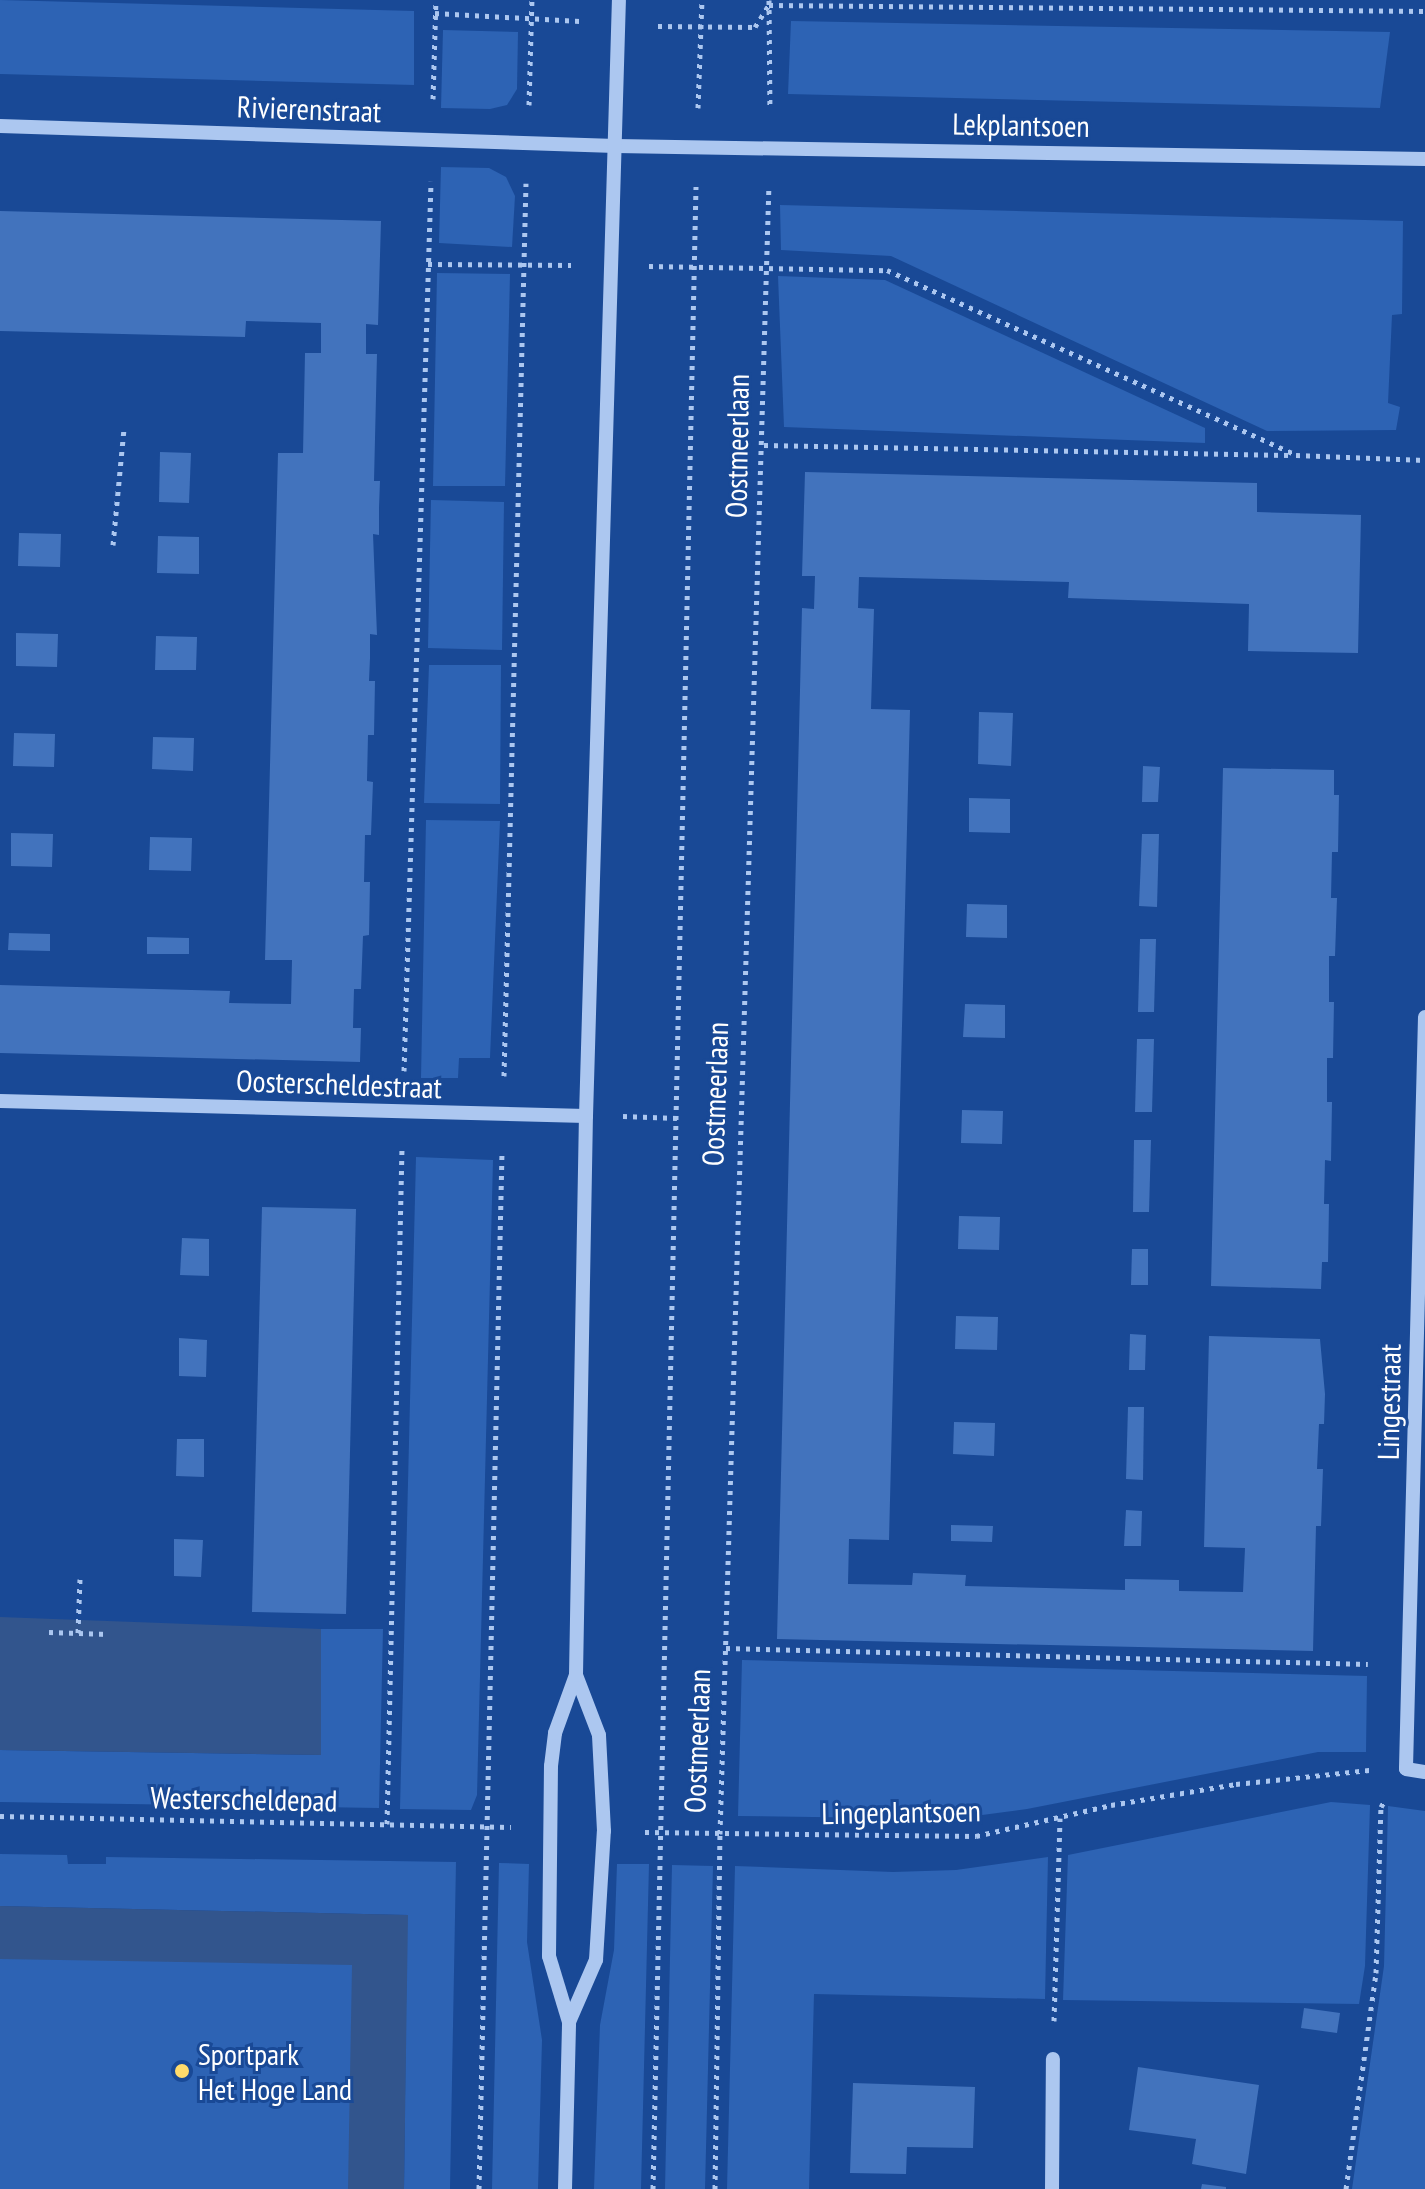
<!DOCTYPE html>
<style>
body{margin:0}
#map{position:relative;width:1425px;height:2189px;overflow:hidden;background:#194996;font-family:"PT Sans Narrow",sans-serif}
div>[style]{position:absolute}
.green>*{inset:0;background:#2d63b4}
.water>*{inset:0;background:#32558d}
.building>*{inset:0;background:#4273bd}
.path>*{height:5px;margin-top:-2.5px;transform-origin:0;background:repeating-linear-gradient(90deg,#acc7f0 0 4px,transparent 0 10px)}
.minor>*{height:14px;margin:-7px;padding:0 7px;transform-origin:7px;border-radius:7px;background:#acc7f0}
.dots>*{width:22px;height:22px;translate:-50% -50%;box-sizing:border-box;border:4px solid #194996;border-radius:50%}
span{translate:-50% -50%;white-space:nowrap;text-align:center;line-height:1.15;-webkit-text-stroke:6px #194996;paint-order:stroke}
.street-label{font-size:30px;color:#fff}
.poi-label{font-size:30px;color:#fff}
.left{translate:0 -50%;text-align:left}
</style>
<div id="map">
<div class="green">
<div style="clip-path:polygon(0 0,414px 11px,414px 85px,0 74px)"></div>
<div style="clip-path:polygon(791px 21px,1390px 32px,1380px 108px,788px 94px)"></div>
<div style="clip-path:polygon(443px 30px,518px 32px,517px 89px,507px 105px,490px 109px,441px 108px)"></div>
<div style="clip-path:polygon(441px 167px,489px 168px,506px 177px,515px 196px,512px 247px,439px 243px)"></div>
<div style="clip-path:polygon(780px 205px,1403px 221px,1402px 314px,1392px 315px,1388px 403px,1400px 407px,1396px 430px,1267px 431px,891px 256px,781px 250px)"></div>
<div style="clip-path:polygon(437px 273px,510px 274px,505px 486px,433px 486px)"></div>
<div style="clip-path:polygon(778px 276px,885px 280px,1205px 428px,1205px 443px,784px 427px)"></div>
<div style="clip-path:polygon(431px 500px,504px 502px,502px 650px,428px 648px)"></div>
<div style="clip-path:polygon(429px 665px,501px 665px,500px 804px,424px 803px)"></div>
<div style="clip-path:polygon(426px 820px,500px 821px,490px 1058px,459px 1058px,458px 1078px,421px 1078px)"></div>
<div style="clip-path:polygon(416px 1157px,493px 1160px,477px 1795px,471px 1810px,400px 1809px)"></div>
<div style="clip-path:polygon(321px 1629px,383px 1629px,379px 1808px,0 1802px,0 1750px,320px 1755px)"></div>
<div style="clip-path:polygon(742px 1660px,1367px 1676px,1366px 1752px,1318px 1752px,1027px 1809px,952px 1819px,738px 1816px)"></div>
<div style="clip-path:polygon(1331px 1802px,1370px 1805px,1365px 1966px,1359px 2004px,1063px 2000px,1068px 1855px)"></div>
<div style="clip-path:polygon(1388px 1806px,1425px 1811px,1425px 2189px,1352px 2189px,1384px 1966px)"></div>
<div style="clip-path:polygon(0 1854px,67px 1855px,68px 1864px,106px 1864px,106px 1857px,456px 1862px,450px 2189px,404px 2189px,407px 1915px,0 1906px)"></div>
<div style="clip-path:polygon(1048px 1857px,1045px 1999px,814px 1994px,809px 2189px,727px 2189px,735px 1866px,893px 1872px,956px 1870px)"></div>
<div style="clip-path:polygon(499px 1863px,529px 1864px,527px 1942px,542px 2040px,538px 2189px,492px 2189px)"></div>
<div style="clip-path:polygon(617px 1864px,649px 1864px,641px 2189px,594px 2189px,600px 2025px,614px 1950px)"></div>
<div style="clip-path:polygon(672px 1865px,713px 1866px,705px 2189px,665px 2189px)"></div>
<div style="clip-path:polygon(0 1947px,367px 1954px,362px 2189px,0 2189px)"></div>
</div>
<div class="water">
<div style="clip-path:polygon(0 1617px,321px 1629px,321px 1755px,0 1750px)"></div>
<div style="clip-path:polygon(0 1906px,408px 1915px,404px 2189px,348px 2189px,352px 1965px,0 1959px)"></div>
</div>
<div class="building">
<div style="clip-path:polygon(0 211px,381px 221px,378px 325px,366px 324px,366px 354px,377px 354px,374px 481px,380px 481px,379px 508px,379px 535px,373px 534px,377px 635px,370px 634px,370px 658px,369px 681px,375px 681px,374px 735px,368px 735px,367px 781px,373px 782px,371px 835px,365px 835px,364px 882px,370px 882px,369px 935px,363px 936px,361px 989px,354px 989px,353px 1028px,361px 1028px,360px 1062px,0 1053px,0 985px,230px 991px,229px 1003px,291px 1004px,292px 960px,265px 960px,278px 453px,303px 453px,305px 353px,321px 353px,321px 323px,246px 321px,245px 337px,0 331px)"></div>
<div style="clip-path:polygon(160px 452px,191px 453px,189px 503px,159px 502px)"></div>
<div style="clip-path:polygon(805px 472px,1257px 483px,1257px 512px,1361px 515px,1358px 653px,1248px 651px,1249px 604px,1068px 598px,1069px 582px,859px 577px,858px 608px,874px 609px,871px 709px,910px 710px,889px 1540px,849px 1539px,848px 1584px,912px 1585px,913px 1573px,966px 1575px,965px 1586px,1125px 1590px,1125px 1579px,1179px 1580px,1179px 1591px,1243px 1592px,1245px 1548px,1204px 1547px,1209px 1336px,1320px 1339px,1325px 1394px,1324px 1424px,1319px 1424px,1317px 1469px,1323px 1469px,1322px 1498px,1321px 1526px,1316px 1526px,1313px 1651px,777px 1639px,802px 608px,814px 609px,815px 576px,802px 576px)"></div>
<div style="clip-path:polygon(19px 533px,61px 534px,60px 567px,18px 566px)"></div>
<div style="clip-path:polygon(158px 536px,199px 537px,199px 574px,157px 573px)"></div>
<div style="clip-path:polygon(16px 633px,58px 634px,57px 667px,16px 666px)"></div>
<div style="clip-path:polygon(156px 636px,197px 637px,196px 670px,155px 670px)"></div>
<div style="clip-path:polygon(979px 712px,1013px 713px,1011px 766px,978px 764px)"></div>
<div style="clip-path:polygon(14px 733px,55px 734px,54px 767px,13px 766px)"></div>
<div style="clip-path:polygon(153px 737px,194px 738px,193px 771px,152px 769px)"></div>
<div style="clip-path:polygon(1143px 766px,1160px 767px,1158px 802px,1142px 802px)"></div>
<div style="clip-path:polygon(1223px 768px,1334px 770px,1334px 795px,1339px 795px,1338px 852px,1332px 852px,1331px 898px,1337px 898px,1335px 956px,1329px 956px,1329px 1002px,1334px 1002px,1333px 1058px,1327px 1058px,1327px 1102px,1332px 1102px,1331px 1161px,1325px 1160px,1324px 1204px,1329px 1204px,1328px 1262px,1322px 1262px,1321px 1289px,1211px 1286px)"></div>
<div style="clip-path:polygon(969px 798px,1010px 799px,1010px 833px,969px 832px)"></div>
<div style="clip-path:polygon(11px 833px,53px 834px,52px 867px,11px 866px)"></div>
<div style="clip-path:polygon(1142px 834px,1159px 834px,1157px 907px,1139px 906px)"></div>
<div style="clip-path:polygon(150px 837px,192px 838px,191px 871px,149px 870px)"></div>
<div style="clip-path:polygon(967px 904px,1007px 905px,1007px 938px,966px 937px)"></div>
<div style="clip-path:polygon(9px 933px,50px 934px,50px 951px,8px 950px)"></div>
<div style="clip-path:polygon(147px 937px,189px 938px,189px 954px,147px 954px)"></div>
<div style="clip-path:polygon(1140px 939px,1156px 939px,1154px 1012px,1138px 1012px)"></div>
<div style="clip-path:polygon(965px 1004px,1005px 1005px,1005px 1038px,963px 1037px)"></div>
<div style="clip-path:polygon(1137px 1039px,1154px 1039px,1152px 1112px,1135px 1112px)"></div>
<div style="clip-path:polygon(962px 1110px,1003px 1111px,1002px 1144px,961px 1143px)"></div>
<div style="clip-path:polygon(1134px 1140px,1151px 1140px,1149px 1212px,1133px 1212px)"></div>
<div style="clip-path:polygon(262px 1207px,356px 1209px,346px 1614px,252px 1612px)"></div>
<div style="clip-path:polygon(959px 1216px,1000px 1217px,999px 1250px,958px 1249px)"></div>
<div style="clip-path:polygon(182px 1238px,209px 1239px,209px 1276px,180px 1275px)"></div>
<div style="clip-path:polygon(1132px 1249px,1148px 1249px,1148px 1285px,1131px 1285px)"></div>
<div style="clip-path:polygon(956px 1316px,998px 1317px,997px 1350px,955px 1349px)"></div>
<div style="clip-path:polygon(1130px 1334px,1146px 1335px,1145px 1370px,1129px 1370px)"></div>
<div style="clip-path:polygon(179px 1338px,207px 1340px,206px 1377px,179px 1376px)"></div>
<div style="clip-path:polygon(1128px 1407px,1144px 1407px,1143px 1480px,1126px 1479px)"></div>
<div style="clip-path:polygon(954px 1422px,995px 1423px,994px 1456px,953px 1454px)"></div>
<div style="clip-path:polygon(177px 1439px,204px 1439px,204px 1477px,176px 1476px)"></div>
<div style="clip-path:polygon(1126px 1510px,1142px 1511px,1141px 1546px,1124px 1546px)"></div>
<div style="clip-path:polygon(951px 1525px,993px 1526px,992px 1542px,951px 1541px)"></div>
<div style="clip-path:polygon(174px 1539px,203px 1540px,201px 1577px,174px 1576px)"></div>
<div style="clip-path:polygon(1304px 2008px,1340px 2013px,1337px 2033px,1301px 2028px)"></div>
<div style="clip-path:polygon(1138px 2067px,1259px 2085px,1246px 2174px,1192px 2164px,1196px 2139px,1129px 2130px)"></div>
<div style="clip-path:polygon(853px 2083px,975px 2087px,973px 2148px,907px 2147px,906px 2174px,850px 2173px)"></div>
<div style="clip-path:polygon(1202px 2184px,1226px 2187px,1226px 2189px,1201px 2189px)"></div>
</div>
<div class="path">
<div style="left:769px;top:0;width:109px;rotate:89.5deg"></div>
<div style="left:435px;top:13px;width:145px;rotate:3.2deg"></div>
<div style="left:658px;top:26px;width:97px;rotate:0.6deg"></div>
<div style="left:755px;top:27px;width:26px;rotate:-58deg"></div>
<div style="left:769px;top:5px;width:656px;rotate:0.52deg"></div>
<div style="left:433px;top:99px;width:99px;rotate:-88.3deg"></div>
<div style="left:529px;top:105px;width:105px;rotate:-88.4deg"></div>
<div style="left:698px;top:108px;width:108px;rotate:-87.9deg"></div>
<div style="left:428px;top:264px;width:143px;rotate:0.4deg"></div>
<div style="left:649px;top:266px;width:238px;rotate:1deg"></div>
<div style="left:887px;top:270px;width:449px;rotate:24.3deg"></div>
<div style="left:1296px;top:455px;width:129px;rotate:2.2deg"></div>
<div style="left:764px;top:445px;width:527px;rotate:1.09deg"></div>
<div style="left:113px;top:545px;width:118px;rotate:-84.6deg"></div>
<div style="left:404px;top:1071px;width:890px;rotate:-88.26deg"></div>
<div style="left:504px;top:1076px;width:893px;rotate:-88.59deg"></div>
<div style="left:623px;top:1116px;width:54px;rotate:2.1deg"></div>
<div style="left:49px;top:1632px;width:59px;rotate:1.9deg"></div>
<div style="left:78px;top:1633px;width:54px;rotate:-87.9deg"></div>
<div style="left:726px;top:1648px;width:642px;rotate:1.43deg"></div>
<div style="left:0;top:1816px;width:511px;rotate:1.23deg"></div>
<div style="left:387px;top:1824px;width:675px;rotate:-88.73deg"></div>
<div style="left:645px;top:1832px;width:331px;rotate:0.7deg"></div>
<div style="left:976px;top:1836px;width:139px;rotate:-12.9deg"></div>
<div style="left:1111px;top:1805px;width:127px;rotate:-9.5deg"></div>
<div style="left:1236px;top:1784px;width:134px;rotate:-6deg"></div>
<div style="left:1054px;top:2021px;width:203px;rotate:-88.3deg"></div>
<div style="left:479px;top:2189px;width:1035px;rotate:-88.73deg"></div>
<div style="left:653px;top:2189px;width:2003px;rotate:-88.77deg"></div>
<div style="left:715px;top:2189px;width:355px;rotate:-89.2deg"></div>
<div style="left:720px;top:1834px;width:1648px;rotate:-88.3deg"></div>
<div style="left:1346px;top:2189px;width:218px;rotate:-82.1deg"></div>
<div style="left:1376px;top:1973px;width:166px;rotate:-88.3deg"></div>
<div style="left:1381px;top:1807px;width:8px;rotate:-60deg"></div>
</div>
<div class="minor">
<div style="left:0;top:126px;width:616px;rotate:1.86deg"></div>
<div style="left:616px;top:146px;width:809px;rotate:0.92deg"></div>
<div style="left:1425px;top:1017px;width:752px;rotate:91.45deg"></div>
<div style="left:1406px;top:1769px;width:19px;rotate:9deg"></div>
<div style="left:0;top:1101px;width:586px;rotate:1.47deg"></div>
<div style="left:569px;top:2022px;width:68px;rotate:-66.5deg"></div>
<div style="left:596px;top:1960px;width:129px;rotate:-86.5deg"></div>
<div style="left:604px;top:1831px;width:96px;rotate:-93deg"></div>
<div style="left:599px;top:1735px;width:64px;rotate:-111deg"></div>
<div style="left:565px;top:2189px;width:167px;rotate:-88.6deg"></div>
<div style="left:569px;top:2022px;width:69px;rotate:-106.9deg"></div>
<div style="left:549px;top:1956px;width:190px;rotate:-89.4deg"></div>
<div style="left:551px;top:1766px;width:33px;rotate:-83deg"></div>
<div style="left:555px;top:1733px;width:62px;rotate:-70.1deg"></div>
<div style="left:576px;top:1675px;width:559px;rotate:-88.98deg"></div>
<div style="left:586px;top:1116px;width:1116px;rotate:-88.31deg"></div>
<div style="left:1052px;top:2189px;width:130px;rotate:-89.6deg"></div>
</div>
<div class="dots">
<div style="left:182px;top:2071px;background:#ffdb6b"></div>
</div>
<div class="street-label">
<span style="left:309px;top:109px;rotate:2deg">Rivierenstraat</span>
<span style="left:1021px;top:125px;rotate:1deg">Lekplantsoen</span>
<span style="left:737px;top:446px;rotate:-89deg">Oostmeerlaan</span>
<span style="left:339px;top:1084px;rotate:2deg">Oosterscheldestraat</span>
<span style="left:715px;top:1094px;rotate:-88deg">Oostmeerlaan</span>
<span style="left:1389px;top:1402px;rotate:-89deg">Lingestraat</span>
<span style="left:697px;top:1741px;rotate:-88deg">Oostmeerlaan</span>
<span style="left:244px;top:1799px;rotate:1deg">Westerscheldepad</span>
<span style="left:901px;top:1812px;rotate:-1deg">Lingeplantsoen</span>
</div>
<div class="poi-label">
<span class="left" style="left:198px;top:2071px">Sportpark<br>Het Hoge Land</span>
</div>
</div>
